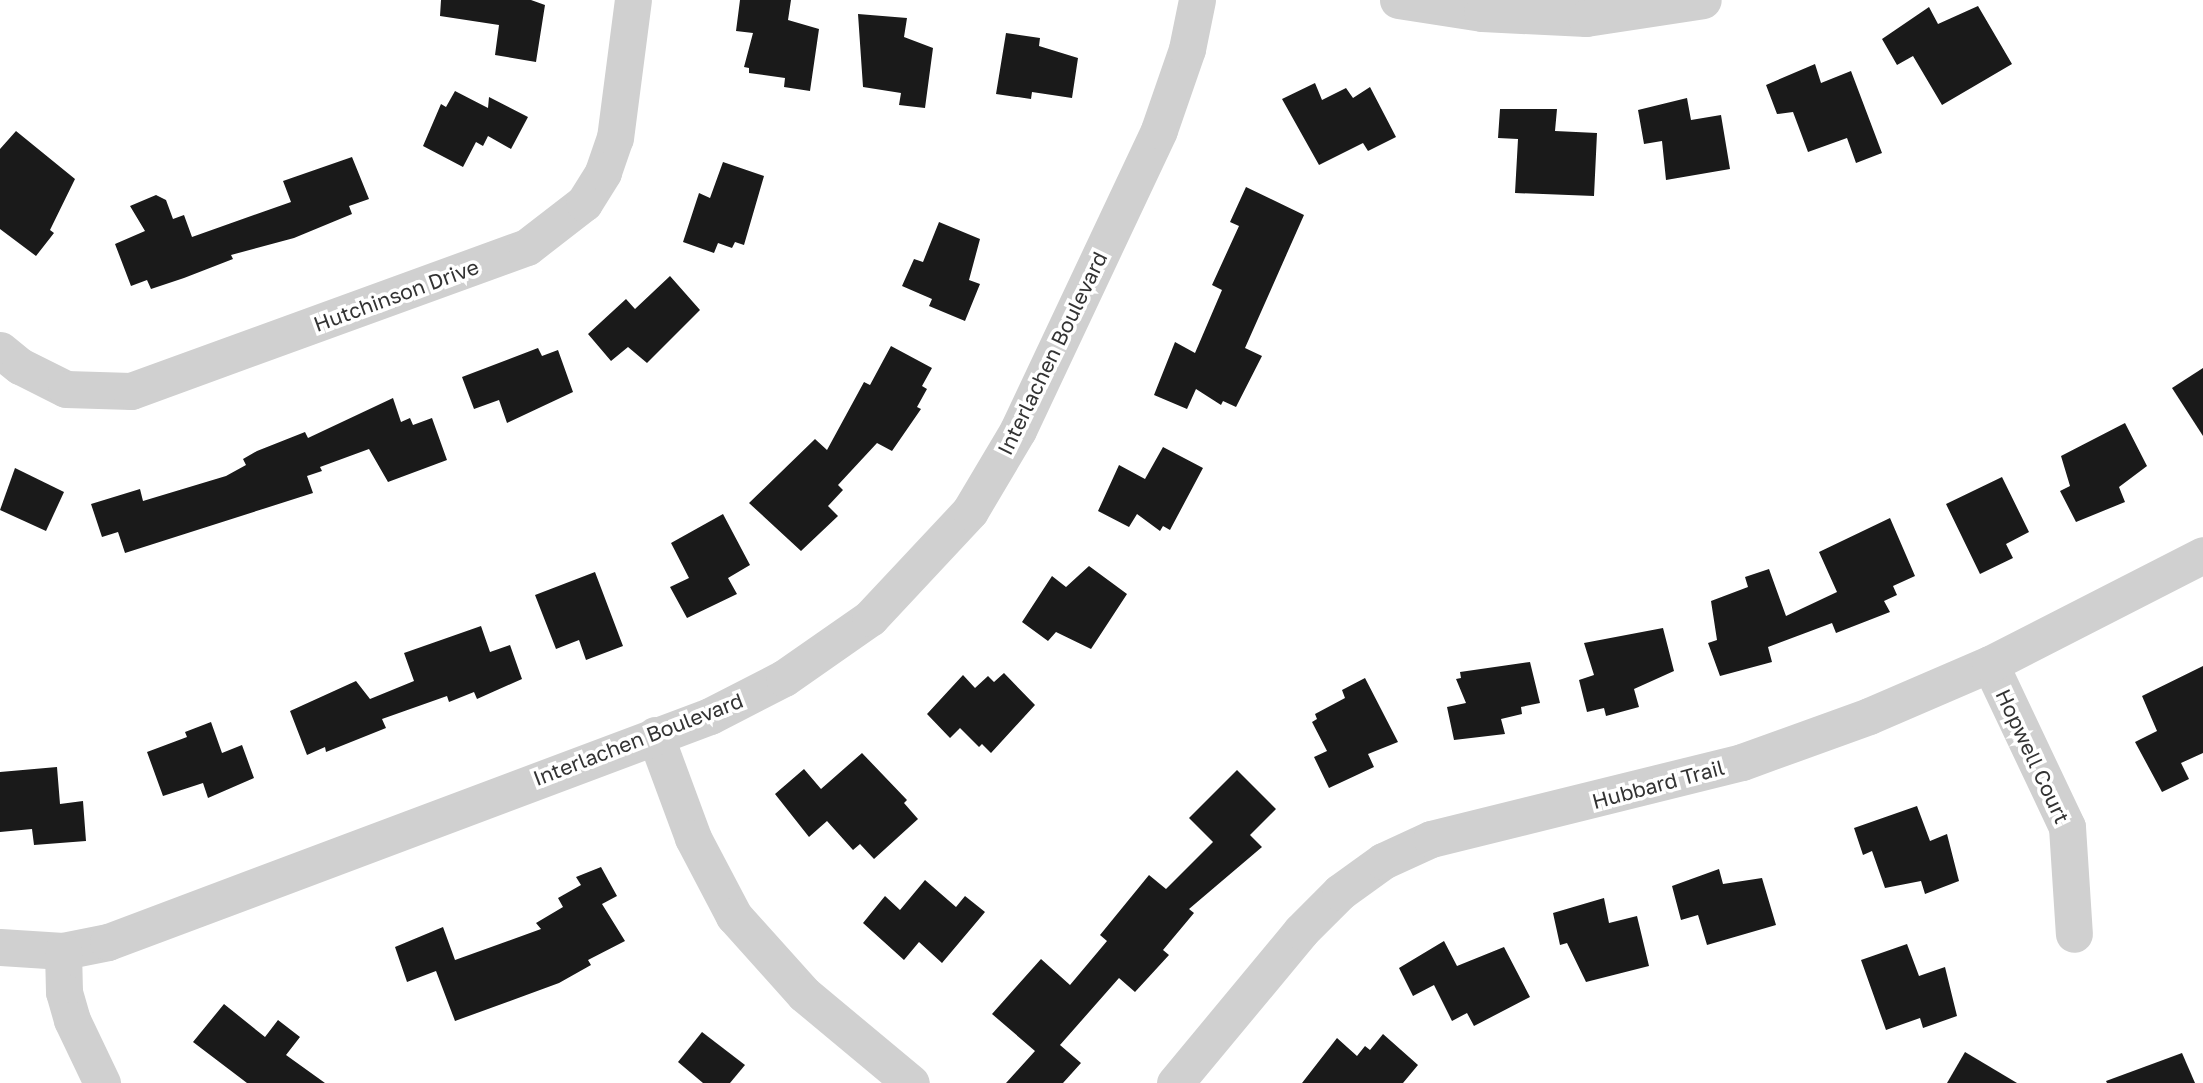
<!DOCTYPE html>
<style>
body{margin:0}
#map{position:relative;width:2203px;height:1083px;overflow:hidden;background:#fff;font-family:"Golos Text",sans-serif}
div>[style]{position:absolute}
.building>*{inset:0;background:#1a1a1a}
.minor>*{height:37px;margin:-18.5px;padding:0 18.5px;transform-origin:18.5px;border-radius:18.5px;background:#d0d0d0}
span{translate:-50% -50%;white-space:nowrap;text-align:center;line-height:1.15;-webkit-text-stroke:7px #fff;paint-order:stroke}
.street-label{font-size:21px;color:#333}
</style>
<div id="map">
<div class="building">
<div style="clip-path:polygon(441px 0,531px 0,545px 5px,536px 62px,495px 55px,499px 25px,440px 16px)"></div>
<div style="clip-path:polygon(740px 0,791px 0,788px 20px,819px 29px,810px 91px,784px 87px,785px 78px,749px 73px,749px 68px,744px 67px,753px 33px,736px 31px)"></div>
<div style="clip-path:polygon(1978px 6px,2012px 64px,1942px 105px,1913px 56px,1897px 65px,1882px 39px,1929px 7px,1938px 24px)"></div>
<div style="clip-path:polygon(858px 14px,907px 18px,904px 37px,933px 48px,925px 108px,899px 105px,901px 93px,863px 87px)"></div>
<div style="clip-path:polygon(1006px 33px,1040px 38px,1039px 46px,1078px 58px,1072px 98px,1032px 92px,1031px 99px,996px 94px)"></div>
<div style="clip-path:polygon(1815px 64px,1821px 83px,1851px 71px,1882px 153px,1856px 163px,1847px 138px,1808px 152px,1793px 112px,1777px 114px,1766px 85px)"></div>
<div style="clip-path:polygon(1315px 83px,1322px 100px,1346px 88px,1353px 98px,1370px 87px,1396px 137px,1368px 151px,1363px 143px,1319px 165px,1282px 99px)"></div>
<div style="clip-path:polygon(455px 91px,488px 108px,489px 97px,528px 117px,511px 149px,488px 136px,483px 146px,476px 142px,463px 167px,423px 146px,441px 104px,446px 107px)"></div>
<div style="clip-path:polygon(1687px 98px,1691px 120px,1721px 115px,1730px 169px,1666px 180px,1662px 141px,1644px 144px,1638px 110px)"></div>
<div style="clip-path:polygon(1500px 109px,1557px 109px,1555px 131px,1597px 133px,1594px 196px,1515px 193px,1518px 139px,1498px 138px)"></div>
<div style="clip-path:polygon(16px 131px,75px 179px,50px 230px,54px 233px,36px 256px,0 229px,0 149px)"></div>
<div style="clip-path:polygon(352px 157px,369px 199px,349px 206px,352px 214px,294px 238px,231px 255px,233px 259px,184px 278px,151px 289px,147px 280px,131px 286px,115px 244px,145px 231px,130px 206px,156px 195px,166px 200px,173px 219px,184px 215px,192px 237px,291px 202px,283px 181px)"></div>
<div style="clip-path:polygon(723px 162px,764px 176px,744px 245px,735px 242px,732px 248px,718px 243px,714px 253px,683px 242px,699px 193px,710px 198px)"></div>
<div style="clip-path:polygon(1246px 187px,1304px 215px,1245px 348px,1262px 356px,1236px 407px,1223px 401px,1221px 405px,1196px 389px,1187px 409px,1154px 395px,1175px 342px,1195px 353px,1222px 290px,1212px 285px,1239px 226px,1230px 222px)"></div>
<div style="clip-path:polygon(939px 222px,980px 239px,969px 280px,980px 284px,965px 321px,929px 306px,932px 299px,902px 286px,914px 259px,923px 262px)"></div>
<div style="clip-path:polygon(670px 276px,700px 310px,647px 363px,628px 347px,611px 361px,588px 334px,626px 299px,635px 309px)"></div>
<div style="clip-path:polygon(891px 346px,932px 368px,922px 386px,927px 389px,917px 407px,921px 409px,892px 451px,877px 443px,838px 485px,843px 490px,828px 506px,838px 516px,801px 551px,749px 503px,815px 439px,827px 450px,864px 382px,870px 385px)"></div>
<div style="clip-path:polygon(538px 348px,542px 356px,558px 350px,573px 392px,507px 423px,499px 400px,474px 409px,462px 377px)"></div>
<div style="clip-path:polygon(2203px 368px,2203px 436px,2172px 388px)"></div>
<div style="clip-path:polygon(393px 398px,401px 422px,410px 418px,413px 425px,432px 418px,447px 460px,388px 482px,369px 449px,320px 467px,322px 471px,307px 476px,313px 493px,125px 553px,118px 532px,102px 537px,91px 504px,140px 489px,143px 501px,226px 476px,246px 465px,243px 459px,257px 451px,305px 432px,308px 438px)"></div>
<div style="clip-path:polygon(2125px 423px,2147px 466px,2119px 487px,2125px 502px,2076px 522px,2060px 491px,2070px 486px,2061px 456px)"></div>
<div style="clip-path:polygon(1163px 447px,1203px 468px,1170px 530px,1163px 526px,1160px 531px,1137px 514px,1129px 527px,1098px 511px,1119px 465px,1145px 479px)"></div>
<div style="clip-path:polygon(15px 468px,64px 492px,46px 531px,0 510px)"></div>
<div style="clip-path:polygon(2002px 477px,2029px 532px,2006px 544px,2013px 558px,1980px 574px,1946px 504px)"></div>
<div style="clip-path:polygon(723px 514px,750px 565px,728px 578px,737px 594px,687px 618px,670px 587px,689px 578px,671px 543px)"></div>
<div style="clip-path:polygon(1890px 518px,1915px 576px,1893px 586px,1897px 595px,1884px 601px,1890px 612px,1836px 633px,1832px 623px,1768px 647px,1772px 662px,1720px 676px,1708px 643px,1717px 640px,1711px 601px,1748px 587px,1745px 577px,1769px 569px,1786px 616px,1837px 592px,1819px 552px)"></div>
<div style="clip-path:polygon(1089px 566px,1127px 594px,1091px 649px,1056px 632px,1048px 641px,1022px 622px,1052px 576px,1066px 587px)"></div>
<div style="clip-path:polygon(595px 572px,623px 646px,586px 660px,579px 640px,556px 649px,535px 595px)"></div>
<div style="clip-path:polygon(481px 626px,490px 652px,510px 645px,522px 679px,477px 699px,474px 692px,449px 702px,447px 696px,382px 719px,386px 728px,326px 752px,325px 747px,307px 755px,290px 711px,356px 681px,370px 699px,414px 681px,404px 653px)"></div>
<div style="clip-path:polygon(1663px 628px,1674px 671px,1634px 689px,1639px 707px,1606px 716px,1604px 708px,1587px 712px,1579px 680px,1594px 675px,1584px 643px)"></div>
<div style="clip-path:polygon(1530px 662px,1540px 703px,1521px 707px,1522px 714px,1501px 719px,1505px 734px,1454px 740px,1447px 707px,1466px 703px,1456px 679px,1461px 678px,1460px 672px)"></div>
<div style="clip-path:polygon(2203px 666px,2203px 753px,2181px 763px,2189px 779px,2162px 792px,2135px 742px,2157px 731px,2142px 696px)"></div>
<div style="clip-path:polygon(1004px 673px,1035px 705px,991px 753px,982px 744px,979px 747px,960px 728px,950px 738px,927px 714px,963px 675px,975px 688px,988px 676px,994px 682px)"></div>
<div style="clip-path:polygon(1365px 678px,1398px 742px,1368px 754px,1374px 767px,1329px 788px,1314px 757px,1327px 751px,1312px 722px,1317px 719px,1315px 714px,1345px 698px,1342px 690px)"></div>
<div style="clip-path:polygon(211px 722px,222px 753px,242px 745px,254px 778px,208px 798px,203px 783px,163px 796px,147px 752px,187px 737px,185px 732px)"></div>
<div style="clip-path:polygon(862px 753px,907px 800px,904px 803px,918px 819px,874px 859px,860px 844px,853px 850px,827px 821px,809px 837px,775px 794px,804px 769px,821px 789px)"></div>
<div style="clip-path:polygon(57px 767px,60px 804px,83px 801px,86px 841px,34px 845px,32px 829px,0 832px,0 772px)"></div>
<div style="clip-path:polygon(1237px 770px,1276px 809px,1250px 835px,1262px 847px,1189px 909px,1194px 913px,1163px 950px,1169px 955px,1135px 992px,1119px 978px,1060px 1045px,1081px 1063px,1063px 1083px,1006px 1083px,1035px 1051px,992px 1014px,1041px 959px,1070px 985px,1107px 941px,1100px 935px,1149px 875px,1166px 889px,1213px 842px,1189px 818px)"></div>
<div style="clip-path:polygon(1917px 806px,1930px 841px,1947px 834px,1959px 881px,1925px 894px,1921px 881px,1885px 888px,1872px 851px,1863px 855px,1854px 828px)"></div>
<div style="clip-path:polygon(601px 867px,617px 896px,602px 904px,625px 941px,588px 960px,591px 965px,559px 983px,455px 1021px,436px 971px,407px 982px,395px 947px,443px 927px,455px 960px,541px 929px,536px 923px,563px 907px,558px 898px,581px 885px,576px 877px)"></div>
<div style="clip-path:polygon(1719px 869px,1723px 884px,1762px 878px,1776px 925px,1707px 945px,1698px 915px,1681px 920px,1672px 886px)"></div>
<div style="clip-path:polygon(925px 880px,956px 907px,965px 896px,985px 912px,942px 963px,919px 942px,904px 960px,863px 923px,885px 896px,900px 910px)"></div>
<div style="clip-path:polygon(1604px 898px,1609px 923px,1637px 916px,1649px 966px,1586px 982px,1567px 943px,1560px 945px,1553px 913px)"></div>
<div style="clip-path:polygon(1444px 941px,1457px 966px,1504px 947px,1530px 997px,1474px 1026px,1467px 1013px,1452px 1021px,1434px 985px,1413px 996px,1399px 968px)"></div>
<div style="clip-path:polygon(1907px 944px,1919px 976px,1945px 967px,1957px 1016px,1923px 1028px,1920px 1018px,1886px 1030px,1861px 960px)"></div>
<div style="clip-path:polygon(224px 1004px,265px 1037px,278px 1020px,300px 1037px,286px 1055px,325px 1083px,247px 1083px,193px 1042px)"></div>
<div style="clip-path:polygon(702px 1032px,745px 1065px,730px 1083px,703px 1083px,678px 1062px)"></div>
<div style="clip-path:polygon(1383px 1034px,1418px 1065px,1403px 1083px,1302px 1083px,1337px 1038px,1357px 1056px,1365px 1046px,1370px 1050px)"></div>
<div style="clip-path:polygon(1965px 1052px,2017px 1083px,1947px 1083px)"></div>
<div style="clip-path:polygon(2182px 1053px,2195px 1083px,2107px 1083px,2106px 1081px)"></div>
</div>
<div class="minor">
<div style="left:1398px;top:0;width:85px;rotate:8.8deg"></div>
<div style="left:1482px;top:13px;width:104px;rotate:2.8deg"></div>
<div style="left:1586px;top:18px;width:118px;rotate:-8.7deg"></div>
<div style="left:0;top:350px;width:26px;rotate:39deg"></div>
<div style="left:20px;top:366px;width:51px;rotate:26.6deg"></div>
<div style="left:66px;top:389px;width:65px;rotate:1.8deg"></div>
<div style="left:131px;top:391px;width:421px;rotate:-20deg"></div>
<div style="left:527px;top:247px;width:72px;rotate:-37.7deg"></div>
<div style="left:584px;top:203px;width:36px;rotate:-58deg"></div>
<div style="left:603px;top:172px;width:36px;rotate:-71deg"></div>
<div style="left:615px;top:138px;width:139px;rotate:-82.6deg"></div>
<div style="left:1990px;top:664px;width:180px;rotate:64.7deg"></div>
<div style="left:2067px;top:827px;width:107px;rotate:86.3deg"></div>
<div style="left:655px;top:735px;width:110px;rotate:69.7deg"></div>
<div style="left:693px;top:838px;width:88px;rotate:62.3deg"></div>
<div style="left:734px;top:916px;width:105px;rotate:48.1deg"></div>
<div style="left:804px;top:994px;width:139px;rotate:39.8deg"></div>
<div style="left:0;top:947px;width:63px;rotate:3.6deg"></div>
<div style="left:63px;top:951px;width:46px;rotate:-11.3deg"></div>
<div style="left:108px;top:942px;width:643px;rotate:-20.58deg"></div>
<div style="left:710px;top:716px;width:83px;rotate:-27.2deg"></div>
<div style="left:784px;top:678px;width:105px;rotate:-34.9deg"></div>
<div style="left:870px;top:618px;width:146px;rotate:-46.9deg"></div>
<div style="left:970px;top:511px;width:94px;rotate:-59.3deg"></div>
<div style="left:1018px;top:430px;width:331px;rotate:-64.8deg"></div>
<div style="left:1159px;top:130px;width:86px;rotate:-70.9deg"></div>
<div style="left:1187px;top:49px;width:50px;rotate:-78.5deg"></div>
<div style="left:63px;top:951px;width:41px;rotate:88.6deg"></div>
<div style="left:64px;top:992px;width:29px;rotate:74deg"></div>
<div style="left:72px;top:1020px;width:70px;rotate:64.5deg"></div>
<div style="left:1175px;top:1083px;width:197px;rotate:-50.3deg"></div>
<div style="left:1301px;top:931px;width:55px;rotate:-45deg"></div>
<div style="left:1340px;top:892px;width:53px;rotate:-35.8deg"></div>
<div style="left:1383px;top:861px;width:53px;rotate:-24.6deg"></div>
<div style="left:1431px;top:839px;width:320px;rotate:-13.9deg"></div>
<div style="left:1742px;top:762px;width:135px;rotate:-19.9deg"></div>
<div style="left:1869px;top:716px;width:132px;rotate:-23.3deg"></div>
<div style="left:1990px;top:664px;width:239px;rotate:-27.1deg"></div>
</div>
<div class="street-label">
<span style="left:396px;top:295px;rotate:-20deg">Hutchinson Drive</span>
<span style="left:1052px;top:353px;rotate:-64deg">Interlachen Boulevard</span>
<span style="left:638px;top:739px;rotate:-21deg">Interlachen Boulevard</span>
<span style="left:2033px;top:756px;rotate:65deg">Hopwell Court</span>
<span style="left:1658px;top:784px;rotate:-15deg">Hubbard Trail</span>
</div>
</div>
